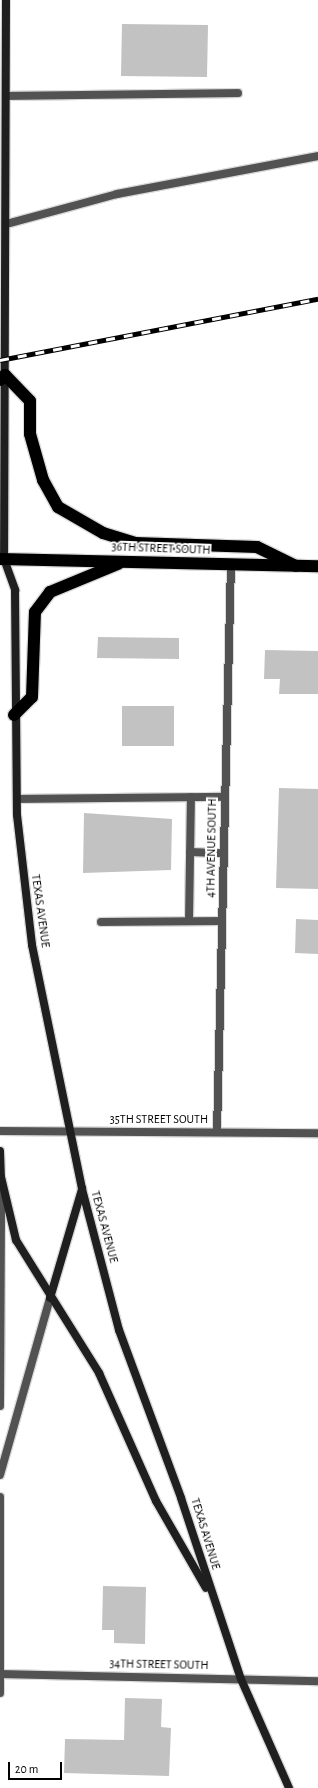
<!DOCTYPE html>
<style>
body{margin:0}
#map{position:relative;width:318px;height:1788px;overflow:hidden;background:#fff;font-family:"Alegreya Sans",sans-serif}
div>[style]{position:absolute}
.building>*{inset:0;background:#c2c2c2}
.roads{filter:drop-shadow(1px 0 #dbdbdb) drop-shadow(-1px 0 #dbdbdb) drop-shadow(0 1px #dbdbdb) drop-shadow(0 -1px #dbdbdb)}
.lane>*{height:8px;margin:-4px;padding:0 4px;transform-origin:4px;border-radius:4px;background:#525252}
.street>*{height:8px;margin:-4px;padding:0 4px;transform-origin:4px;border-radius:4px;background:#525252}
.secondary>*{height:8px;margin:-4px;padding:0 4px;transform-origin:4px;border-radius:4px;background:#1f1f1f}
.highway>*{height:12px;margin:-6px;padding:0 6px;transform-origin:6px;border-radius:6px;background:#000}
.rail>*{height:4.5px;margin-top:-2.25px;transform-origin:0;background:repeating-linear-gradient(90deg,#fff 0 9px,#000 0 18px);box-sizing:border-box;border-block:1px solid #000}
span{translate:-50% -50%;white-space:nowrap;text-align:center;line-height:1.15;-webkit-text-stroke:4px #fff;paint-order:stroke}
.street-label{font-size:12px;color:#000}
.scale{position:absolute;left:8px;top:1762px;width:54px;height:18px;box-sizing:border-box;border:2px solid #000;border-top:0;padding-left:5px;font-size:12px;line-height:14px;white-space:nowrap;color:#000;-webkit-text-stroke:3px #fff;paint-order:stroke}
</style>
<div id="map">
<div class="building">
<div style="clip-path:polygon(122px 24px,208px 25px,207px 77px,121px 76px)"></div>
<div style="clip-path:polygon(98px 637px,179px 638px,179px 659px,97px 658px)"></div>
<div style="clip-path:polygon(265px 650px,318px 651px,318px 694px,279px 694px,280px 679px,264px 679px)"></div>
<div style="clip-path:polygon(122px 706px,174px 706px,174px 746px,122px 746px)"></div>
<div style="clip-path:polygon(279px 788px,318px 789px,318px 889px,276px 888px)"></div>
<div style="clip-path:polygon(84px 813px,172px 819px,171px 870px,83px 873px)"></div>
<div style="clip-path:polygon(296px 919px,318px 920px,318px 954px,295px 953px)"></div>
<div style="clip-path:polygon(103px 1586px,146px 1587px,145px 1644px,114px 1643px,114px 1630px,102px 1630px)"></div>
<div style="clip-path:polygon(125px 1698px,162px 1699px,161px 1727px,171px 1728px,169px 1776px,64px 1773px,65px 1739px,124px 1740px)"></div>
</div>
<div class="roads">
<div class="lane">
<div style="left:6px;top:96px;width:232px;rotate:-0.7deg"></div>
<div style="left:6px;top:224px;width:115px;rotate:-15.1deg"></div>
<div style="left:117px;top:194px;width:205px;rotate:-10.7deg"></div>
<div style="left:17px;top:799px;width:208px;rotate:-0.6deg"></div>
<div style="left:190px;top:852px;width:34px;rotate:2deg"></div>
<div style="left:189px;top:921px;width:124px;rotate:-89.1deg"></div>
<div style="left:101px;top:922px;width:121px;rotate:-0.5deg"></div>
</div>
<div class="street">
<div style="left:0;top:1131px;width:318px;rotate:0.4deg"></div>
<div style="left:217px;top:1132px;width:567px;rotate:-88.59deg"></div>
<div style="left:0;top:1406px;width:222px;rotate:-89.7deg"></div>
<div style="left:0;top:1475px;width:184px;rotate:-74.2deg"></div>
<div style="left:0;top:1497px;width:196px;rotate:90deg"></div>
<div style="left:0;top:1674px;width:318px;rotate:1.3deg"></div>
</div>
<div class="secondary">
<div style="left:6px;top:0;width:559px;rotate:90.2deg"></div>
<div style="left:4px;top:559px;width:33px;rotate:70deg"></div>
<div style="left:15px;top:590px;width:225px;rotate:89.5deg"></div>
<div style="left:17px;top:815px;width:131px;rotate:83.4deg"></div>
<div style="left:32px;top:945px;width:249px;rotate:78.4deg"></div>
<div style="left:82px;top:1189px;width:146px;rotate:75.3deg"></div>
<div style="left:119px;top:1330px;width:179px;rotate:69.7deg"></div>
<div style="left:181px;top:1498px;width:191px;rotate:71.7deg"></div>
<div style="left:241px;top:1679px;width:119px;rotate:66.2deg"></div>
<div style="left:0;top:1151px;width:26px;rotate:88deg"></div>
<div style="left:1px;top:1177px;width:65px;rotate:76.6deg"></div>
<div style="left:16px;top:1240px;width:157px;rotate:58deg"></div>
<div style="left:99px;top:1373px;width:140px;rotate:66deg"></div>
<div style="left:156px;top:1501px;width:100px;rotate:60.1deg"></div>
<div style="left:50px;top:1298px;width:114px;rotate:-73.6deg"></div>
</div>
<div class="highway">
<div style="left:0;top:380px;width:7px;rotate:-45deg"></div>
<div style="left:5px;top:375px;width:36px;rotate:46deg"></div>
<div style="left:30px;top:401px;width:33px;rotate:90deg"></div>
<div style="left:30px;top:434px;width:48px;rotate:74.2deg"></div>
<div style="left:43px;top:480px;width:31px;rotate:61deg"></div>
<div style="left:58px;top:507px;width:52px;rotate:30deg"></div>
<div style="left:103px;top:533px;width:34px;rotate:17deg"></div>
<div style="left:135px;top:543px;width:122px;rotate:1.9deg"></div>
<div style="left:257px;top:547px;width:43px;rotate:26deg"></div>
<div style="left:0;top:559px;width:318px;rotate:1.3deg"></div>
<div style="left:14px;top:715px;width:25px;rotate:-45deg"></div>
<div style="left:32px;top:697px;width:85px;rotate:-88deg"></div>
<div style="left:35px;top:612px;width:25px;rotate:-53deg"></div>
<div style="left:50px;top:592px;width:74px;rotate:-22.4deg"></div>
</div>
</div>
<div class="rail">
<div style="left:0;top:360px;width:324px;rotate:-10.9deg"></div>
</div>
<div class="street-label">
<span style="left:161px;top:549px;rotate:2deg">36TH STREET SOUTH</span>
<span style="left:212px;top:848px;rotate:-89deg">4TH AVENUE SOUTH</span>
<span style="left:40px;top:911px;rotate:82deg">TEXAS AVENUE</span>
<span style="left:159px;top:1120px">35TH STREET SOUTH</span>
<span style="left:104px;top:1227px;rotate:75deg">TEXAS AVENUE</span>
<span style="left:205px;top:1534px;rotate:73deg">TEXAS AVENUE</span>
<span style="left:159px;top:1665px;rotate:1deg">34TH STREET SOUTH</span>
</div>
<div class="scale">20 m</div>
</div>
